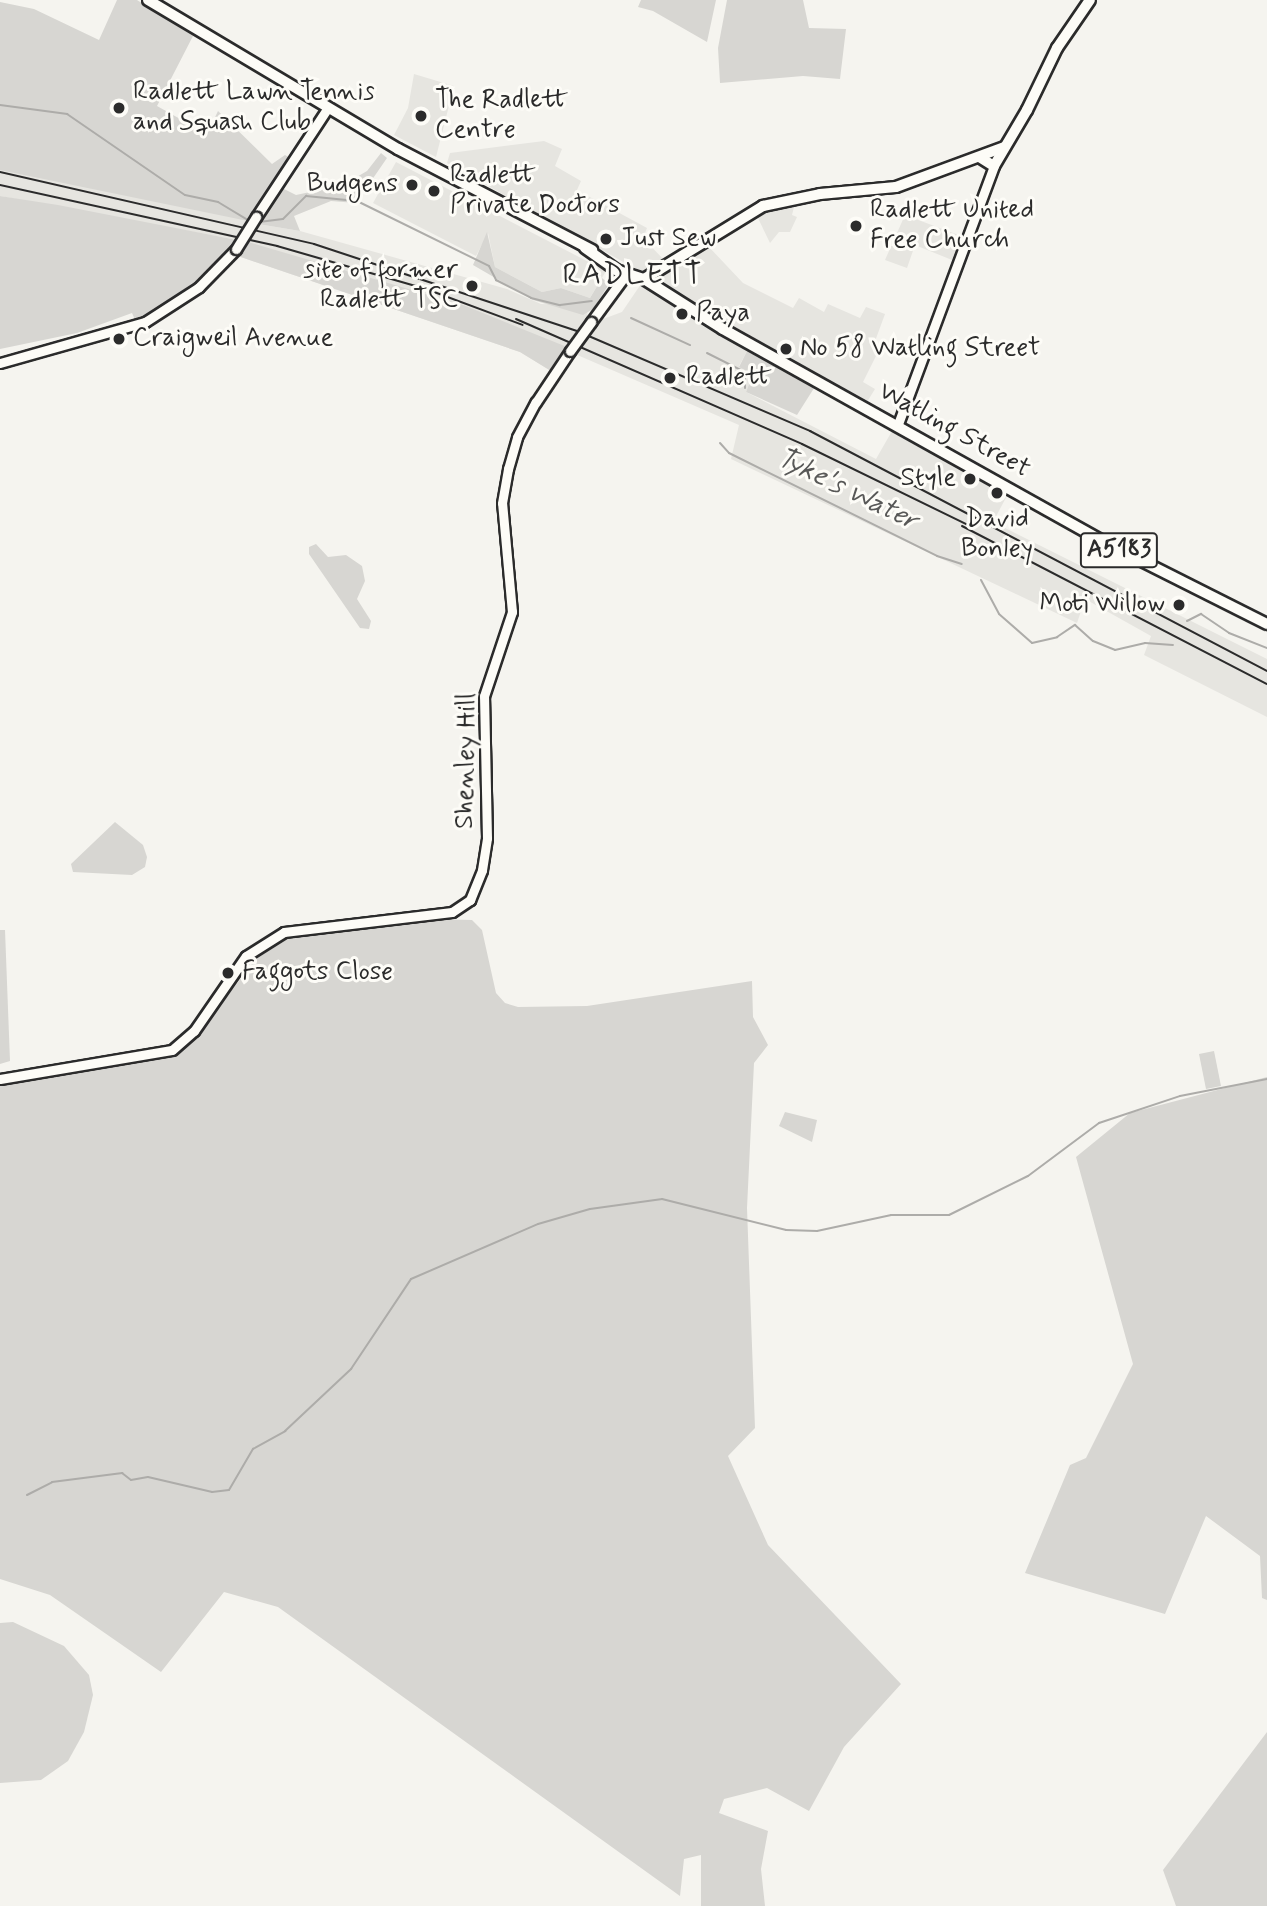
<!DOCTYPE html>
<style>
body{margin:0}
#map{position:relative;width:1267px;height:1906px;overflow:hidden;background:#f5f4ef;font-family:Mynerve,sans-serif}
div>[style]{position:absolute}
.built>*{inset:0;background:#e6e5e0}
.green>*{inset:0;background:#d7d6d2}
.stream>*{height:2px;margin:-1px;padding:0 1px;transform-origin:1px;border-radius:1px;background:#adaca9}
.roads{filter:drop-shadow(2px 0 #2b2b2b) drop-shadow(-2px 0 #2b2b2b) drop-shadow(0 2px #2b2b2b) drop-shadow(0 -2px #2b2b2b)}
.minor>*{height:9px;margin:-4.5px;padding:0 4.5px;transform-origin:4.5px;border-radius:4.5px;background:#fdfcf7}
.major>*{height:10px;margin:-5px;padding:0 5px;transform-origin:5px;border-radius:5px;background:#fdfcf7}
.rail>*{height:2px;margin:-1px;padding:0 1px;transform-origin:1px;border-radius:1px;background:#2b2b2b}
.bridges{filter:drop-shadow(2px 0 #2b2b2b) drop-shadow(-2px 0 #2b2b2b) drop-shadow(0 2px #2b2b2b) drop-shadow(0 -2px #2b2b2b)}
.minor-bridge>*{height:9px;margin:-4.5px;padding:0 4.5px;transform-origin:4.5px;border-radius:4.5px;background:#fdfcf7}
.dots>*{width:19px;height:19px;translate:-50% -50%;box-sizing:border-box;border:4px solid #fdfcf7;border-radius:50%}
span{translate:-50% -50%;white-space:nowrap;text-align:center;line-height:1.15;-webkit-text-stroke:6px #fdfcf7;paint-order:stroke}
.shield-label span{padding:2px 5px;background:#fdfcf7;border:2px solid;border-radius:5px;-webkit-text-stroke-width:0}
.shield-label{font-size:24px;color:#2b2b2b;font-weight:700}
.poi-label{font-size:26px;color:#2b2b2b}
.left{translate:0 -50%;text-align:left}
.right{translate:-100% -50%;text-align:right}
.street-label{font-size:26px;color:#2b2b2b}
.water-label{font-size:28px;color:#585857;font-style:italic}
.quarter-label{font-size:30px;color:#2b2b2b;letter-spacing:2px}
</style>
<div id="map">
<div class="built">
<div style="clip-path:polygon(414px 74px,454px 86px,436px 157px,394px 135px,408px 108px)"></div>
<div style="clip-path:polygon(544px 141px,562px 149px,555px 166px,581px 181px,577px 190px,647px 228px,643px 238px,666px 262px,643px 273px,447px 163px,450px 153px)"></div>
<div style="clip-path:polygon(0 156px,251px 217px,237px 240px,0 196px)"></div>
<div style="clip-path:polygon(396px 162px,606px 271px,590px 298px,561px 288px,542px 292px,495px 267px,488px 233px,476px 256px,373px 203px)"></div>
<div style="clip-path:polygon(795px 203px,792px 215px,797px 217px,790px 232px,779px 232px,770px 243px,756px 214px)"></div>
<div style="clip-path:polygon(905px 215px,961px 236px,952px 260px,915px 245px,907px 268px,885px 260px)"></div>
<div style="clip-path:polygon(258px 224px,300px 231px,507px 289px,541px 304px,588px 305px,587px 320px,551px 371px,520px 352px,238px 256px)"></div>
<div style="clip-path:polygon(709px 247px,743px 283px,793px 308px,799px 298px,824px 312px,828px 304px,860px 318px,866px 307px,885px 314px,874px 344px,880px 348px,863px 382px,875px 389px,867px 402px,659px 284px,659px 273px)"></div>
<div style="clip-path:polygon(641px 284px,747px 351px,739px 366px,753px 374px,746px 392px,876px 459px,892px 431px,1009px 492px,993px 522px,1267px 659px,1267px 717px,1144px 655px,1151px 636px,1085px 599px,1077px 623px,731px 459px,739px 425px,575px 354px,595px 322px,622px 312px)"></div>
</div>
<div class="green">
<div style="clip-path:polygon(117px 0,137px 0,193px 36px,157px 106px,207px 134px,218px 111px,272px 164px,285px 155px,290px 158px,248px 221px,0 170px,0 2px,34px 9px,99px 40px)"></div>
<div style="clip-path:polygon(641px 0,716px 0,707px 42px,653px 11px,638px 7px)"></div>
<div style="clip-path:polygon(727px 0,803px 0,809px 28px,846px 29px,840px 79px,803px 76px,720px 83px,718px 48px)"></div>
<div style="clip-path:polygon(381px 153px,387px 158px,356px 203px,331px 201px,294px 216px,300px 231px,258px 224px,280px 187px,296px 195px,343px 185px,367px 171px)"></div>
<div style="clip-path:polygon(0 196px,58px 205px,237px 240px,212px 270px,136px 322px,132px 313px,77px 333px,0 349px)"></div>
<div style="clip-path:polygon(487px 232px,495px 267px,542px 292px,561px 288px,590px 298px,602px 278px,609px 284px,593px 309px,583px 315px,533px 300px,473px 265px)"></div>
<div style="clip-path:polygon(248px 242px,463px 305px,567px 347px,551px 371px,520px 352px,238px 256px)"></div>
<div style="clip-path:polygon(747px 351px,816px 385px,797px 415px,746px 392px,753px 374px,739px 367px)"></div>
<div style="clip-path:polygon(316px 544px,328px 557px,346px 555px,362px 566px,365px 581px,357px 599px,371px 621px,369px 629px,360px 628px,309px 554px,309px 547px)"></div>
<div style="clip-path:polygon(115px 822px,143px 845px,147px 857px,145px 867px,132px 875px,73px 872px,71px 864px)"></div>
<div style="clip-path:polygon(431px 919px,472px 920px,482px 930px,496px 993px,505px 1003px,518px 1007px,587px 1006px,752px 981px,753px 1017px,768px 1045px,754px 1063px,747px 1208px,755px 1428px,728px 1456px,768px 1545px,901px 1684px,844px 1747px,809px 1811px,767px 1788px,724px 1799px,719px 1813px,768px 1831px,761px 1869px,765px 1906px,701px 1906px,701px 1855px,684px 1859px,680px 1896px,278px 1607px,224px 1592px,161px 1672px,50px 1595px,0 1579px,0 1086px,166px 1058px,190px 1044px,256px 959px,289px 938px)"></div>
<div style="clip-path:polygon(0 930px,5px 930px,10px 1061px,0 1064px)"></div>
<div style="clip-path:polygon(1214px 1051px,1221px 1086px,1206px 1089px,1199px 1054px)"></div>
<div style="clip-path:polygon(1267px 1077px,1267px 1600px,1262px 1598px,1260px 1556px,1206px 1516px,1165px 1614px,1025px 1573px,1070px 1465px,1086px 1458px,1133px 1364px,1076px 1157px,1130px 1113px)"></div>
<div style="clip-path:polygon(785px 1112px,817px 1120px,812px 1142px,779px 1126px)"></div>
<div style="clip-path:polygon(13px 1622px,64px 1646px,89px 1675px,93px 1695px,84px 1732px,68px 1761px,41px 1780px,0 1783px,0 1623px)"></div>
<div style="clip-path:polygon(1267px 1732px,1267px 1906px,1176px 1906px,1163px 1870px)"></div>
</div>
<div class="stream">
<div style="left:0;top:105px;width:68px;rotate:7.7deg"></div>
<div style="left:67px;top:114px;width:143px;rotate:34.5deg"></div>
<div style="left:185px;top:195px;width:34px;rotate:12deg"></div>
<div style="left:218px;top:202px;width:37px;rotate:31deg"></div>
<div style="left:259px;top:222px;width:24px;rotate:-7deg"></div>
<div style="left:283px;top:219px;width:33px;rotate:-45deg"></div>
<div style="left:306px;top:196px;width:51px;rotate:5.6deg"></div>
<div style="left:357px;top:201px;width:147px;rotate:26.2deg"></div>
<div style="left:489px;top:266px;width:16px;rotate:63deg"></div>
<div style="left:496px;top:280px;width:39px;rotate:27deg"></div>
<div style="left:531px;top:298px;width:30px;rotate:14deg"></div>
<div style="left:560px;top:305px;width:32px;rotate:-7deg"></div>
<div style="left:631px;top:318px;width:65px;rotate:24.6deg"></div>
<div style="left:707px;top:353px;width:42px;rotate:26.6deg"></div>
<div style="left:745px;top:372px;width:16px;rotate:90deg"></div>
<div style="left:720px;top:443px;width:13px;rotate:48deg"></div>
<div style="left:729px;top:453px;width:232px;rotate:26.3deg"></div>
<div style="left:937px;top:556px;width:26px;rotate:18deg"></div>
<div style="left:981px;top:580px;width:38px;rotate:62deg"></div>
<div style="left:999px;top:614px;width:44px;rotate:41.3deg"></div>
<div style="left:1032px;top:643px;width:26px;rotate:-13deg"></div>
<div style="left:1057px;top:637px;width:22px;rotate:-34deg"></div>
<div style="left:1075px;top:625px;width:24px;rotate:42deg"></div>
<div style="left:1093px;top:641px;width:24px;rotate:22deg"></div>
<div style="left:1115px;top:650px;width:31px;rotate:-13deg"></div>
<div style="left:1145px;top:643px;width:28px;rotate:4deg"></div>
<div style="left:1187px;top:621px;width:16px;rotate:-27deg"></div>
<div style="left:1201px;top:614px;width:34px;rotate:34deg"></div>
<div style="left:1229px;top:633px;width:41px;rotate:21.5deg"></div>
<div style="left:27px;top:1495px;width:28px;rotate:-27deg"></div>
<div style="left:52px;top:1482px;width:71px;rotate:-7.3deg"></div>
<div style="left:122px;top:1473px;width:11px;rotate:38deg"></div>
<div style="left:131px;top:1480px;width:17px;rotate:-10deg"></div>
<div style="left:148px;top:1477px;width:66px;rotate:13.2deg"></div>
<div style="left:212px;top:1492px;width:17px;rotate:-7deg"></div>
<div style="left:229px;top:1490px;width:48px;rotate:-59.7deg"></div>
<div style="left:253px;top:1449px;width:37px;rotate:-29deg"></div>
<div style="left:285px;top:1431px;width:91px;rotate:-43.2deg"></div>
<div style="left:351px;top:1369px;width:108px;rotate:-56.3deg"></div>
<div style="left:411px;top:1279px;width:138px;rotate:-23.4deg"></div>
<div style="left:538px;top:1224px;width:54px;rotate:-16.1deg"></div>
<div style="left:590px;top:1209px;width:73px;rotate:-7.9deg"></div>
<div style="left:662px;top:1199px;width:128px;rotate:14deg"></div>
<div style="left:786px;top:1230px;width:31px;rotate:2deg"></div>
<div style="left:817px;top:1231px;width:76px;rotate:-12.2deg"></div>
<div style="left:891px;top:1215px;width:58px"></div>
<div style="left:949px;top:1215px;width:88px;rotate:-26.3deg"></div>
<div style="left:1028px;top:1176px;width:89px;rotate:-36.7deg"></div>
<div style="left:1099px;top:1123px;width:85px;rotate:-18.4deg"></div>
<div style="left:1180px;top:1096px;width:89px;rotate:-11.1deg"></div>
</div>
<div class="roads">
<div class="minor">
<div style="left:256px;top:217px;width:129px;rotate:-56.7deg"></div>
<div style="left:591px;top:322px;width:61px;rotate:-53.7deg"></div>
<div style="left:0;top:363px;width:151px;rotate:-15.8deg"></div>
<div style="left:145px;top:322px;width:64px;rotate:-32.9deg"></div>
<div style="left:199px;top:287px;width:53px;rotate:-45.8deg"></div>
<div style="left:898px;top:424px;width:275px;rotate:-69.6deg"></div>
<div style="left:0;top:1079px;width:174px;rotate:-9.6deg"></div>
<div style="left:172px;top:1050px;width:29px;rotate:-41deg"></div>
<div style="left:194px;top:1031px;width:91px;rotate:-55.3deg"></div>
<div style="left:246px;top:956px;width:45px;rotate:-32.3deg"></div>
<div style="left:284px;top:932px;width:169px;rotate:-6.8deg"></div>
<div style="left:452px;top:912px;width:22px;rotate:-34deg"></div>
<div style="left:470px;top:900px;width:32px;rotate:-68deg"></div>
<div style="left:482px;top:870px;width:32px;rotate:-81deg"></div>
<div style="left:487px;top:838px;width:142px;rotate:-91.2deg"></div>
<div style="left:484px;top:696px;width:89px;rotate:-71.6deg"></div>
<div style="left:512px;top:612px;width:109px;rotate:-95.2deg"></div>
<div style="left:502px;top:503px;width:35px;rotate:-80deg"></div>
<div style="left:508px;top:469px;width:33px;rotate:-74deg"></div>
<div style="left:517px;top:437px;width:40px;rotate:-62deg"></div>
<div style="left:536px;top:402px;width:61px;rotate:-56.3deg"></div>
</div>
<div class="major">
<div style="left:148px;top:0;width:291px;rotate:30.8deg"></div>
<div style="left:398px;top:149px;width:219px;rotate:27.5deg"></div>
<div style="left:981px;top:158px;width:15px;rotate:32deg"></div>
<div style="left:994px;top:166px;width:65px;rotate:-59.5deg"></div>
<div style="left:1027px;top:110px;width:69px;rotate:-64.2deg"></div>
<div style="left:1057px;top:48px;width:58px;rotate:-55.5deg"></div>
<div style="left:585px;top:248px;width:38px;rotate:35deg"></div>
<div style="left:616px;top:270px;width:29px;rotate:18deg"></div>
<div style="left:644px;top:279px;width:93px;rotate:32.3deg"></div>
<div style="left:723px;top:329px;width:434px;rotate:29.2deg"></div>
<div style="left:1102px;top:541px;width:185px;rotate:26.7deg"></div>
<div style="left:644px;top:279px;width:140px;rotate:-31.5deg"></div>
<div style="left:763px;top:206px;width:58px;rotate:-11.9deg"></div>
<div style="left:820px;top:194px;width:76px;rotate:-5.3deg"></div>
<div style="left:896px;top:187px;width:115px;rotate:-20.3deg"></div>
</div>
</div>
<div class="rail">
<div style="left:0;top:172px;width:322px;rotate:12.9deg"></div>
<div style="left:314px;top:244px;width:277px;rotate:18.3deg"></div>
<div style="left:577px;top:331px;width:254px;rotate:23.2deg"></div>
<div style="left:810px;top:431px;width:516px;rotate:27.71deg"></div>
<div style="left:0;top:185px;width:284px;rotate:12.4deg"></div>
<div style="left:277px;top:246px;width:155px;rotate:16.1deg"></div>
<div style="left:426px;top:289px;width:103px;rotate:20.4deg"></div>
<div style="left:516px;top:319px;width:312px;rotate:23.6deg"></div>
<div style="left:802px;top:444px;width:189px;rotate:26deg"></div>
<div style="left:962px;top:526px;width:343px;rotate:27.4deg"></div>
</div>
<div class="bridges">
<div class="minor-bridge">
<div style="left:236px;top:249px;width:38px;rotate:-58deg"></div>
<div style="left:570px;top:351px;width:36px;rotate:-54deg"></div>
</div>
</div>
<div class="dots">
<div style="left:119px;top:108px;background:#2b2b2b"></div>
<div style="left:421px;top:116px;background:#2b2b2b"></div>
<div style="left:412px;top:185px;background:#2b2b2b"></div>
<div style="left:434px;top:191px;background:#2b2b2b"></div>
<div style="left:856px;top:226px;background:#2b2b2b"></div>
<div style="left:606px;top:239px;background:#2b2b2b"></div>
<div style="left:472px;top:286px;background:#2b2b2b"></div>
<div style="left:682px;top:314px;background:#2b2b2b"></div>
<div style="left:119px;top:339px;background:#2b2b2b"></div>
<div style="left:786px;top:349px;background:#2b2b2b"></div>
<div style="left:670px;top:378px;background:#2b2b2b"></div>
<div style="left:970px;top:479px;background:#2b2b2b"></div>
<div style="left:997px;top:493px;background:#2b2b2b"></div>
<div style="left:1179px;top:605px;background:#2b2b2b"></div>
<div style="left:228px;top:973px;background:#2b2b2b"></div>
</div>
<div class="shield-label">
<span style="left:1119px;top:550px">A5183</span>
</div>
<div class="poi-label">
<span class="left" style="left:133px;top:108px">Radlett Lawn Tennis<br>and Squash Club</span>
<span class="left" style="left:435px;top:116px">The Radlett<br>Centre</span>
<span class="left" style="left:450px;top:191px">Radlett<br>Private Doctors</span>
<span class="right" style="left:398px;top:185px">Budgens</span>
<span class="left" style="left:870px;top:226px">Radlett United<br>Free Church</span>
<span class="left" style="left:620px;top:239px">Just Sew</span>
<span class="right" style="left:458px;top:286px">site of former<br>Radlett TSC</span>
<span class="left" style="left:696px;top:314px">Paya</span>
<span class="left" style="left:133px;top:339px">Craigweil Avenue</span>
<span class="left" style="left:800px;top:349px">No 58 Watling Street</span>
<span class="left" style="left:686px;top:378px">Radlett</span>
<span class="right" style="left:956px;top:479px">Style</span>
<span style="left:997px;top:535px">David<br>Bonley</span>
<span class="right" style="left:1165px;top:605px">Moti Willow</span>
<span class="left" style="left:242px;top:973px">Faggots Close</span>
</div>
<div class="street-label">
<span style="left:954px;top:431px;rotate:29deg">Watling Street</span>
<span style="left:467px;top:761px;rotate:-89deg">Shenley Hill</span>
</div>
<div class="water-label">
<span style="left:847px;top:490px;rotate:26deg">Tyke's Water</span>
</div>
<div class="quarter-label">
<span style="left:633px;top:275px">RADLETT</span>
</div>
</div>
